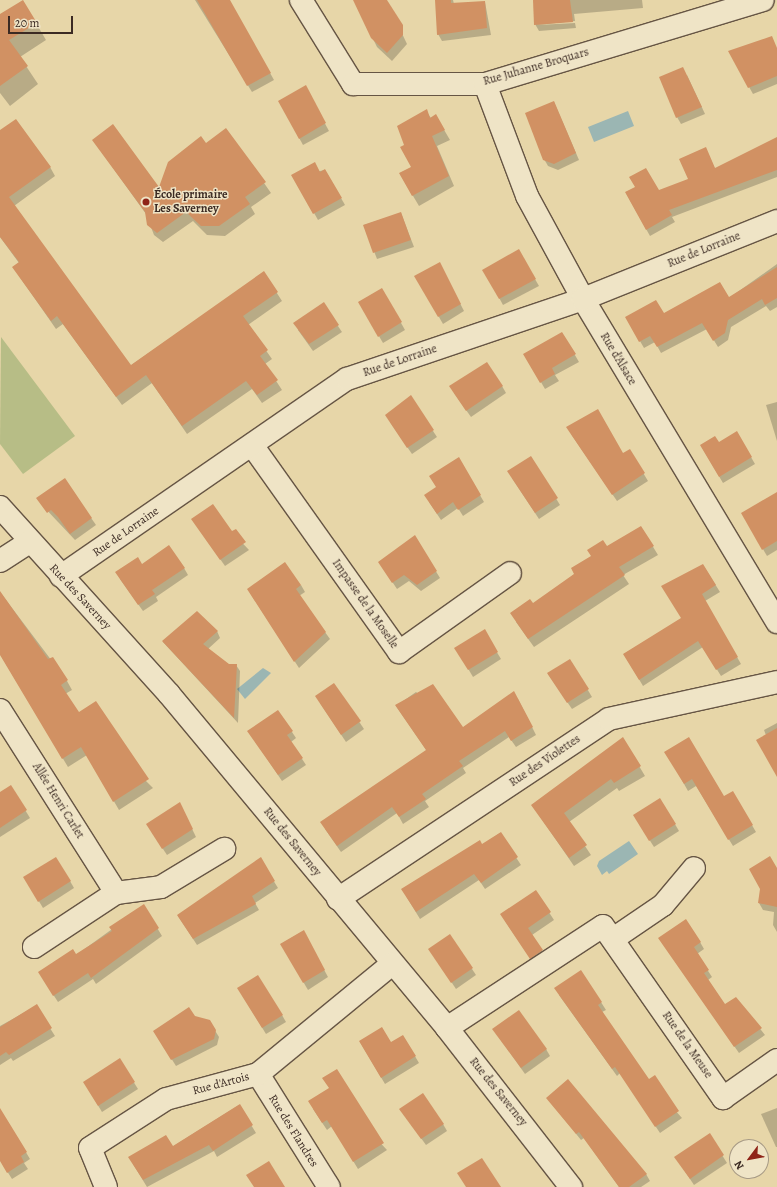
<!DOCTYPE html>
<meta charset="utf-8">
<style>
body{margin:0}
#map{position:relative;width:777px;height:1187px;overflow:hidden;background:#e7d6a8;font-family:Alegreya,serif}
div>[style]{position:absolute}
.green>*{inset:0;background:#b7bd86}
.water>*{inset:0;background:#9bb6b3}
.shadow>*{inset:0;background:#0003}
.building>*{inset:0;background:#d19163}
.roads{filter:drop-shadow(1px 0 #654) drop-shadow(-1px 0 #654) drop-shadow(0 1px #654) drop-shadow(0 -1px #654)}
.minor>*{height:22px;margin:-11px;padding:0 11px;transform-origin:11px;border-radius:11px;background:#efe4c6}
.dots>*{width:11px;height:11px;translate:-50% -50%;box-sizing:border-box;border:2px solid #efe4c6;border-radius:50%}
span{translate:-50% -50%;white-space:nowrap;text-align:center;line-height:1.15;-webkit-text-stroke:3px #efe4c6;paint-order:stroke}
.street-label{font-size:12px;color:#3b2a23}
.poi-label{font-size:12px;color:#3b2a23;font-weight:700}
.left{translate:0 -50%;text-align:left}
.north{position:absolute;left:729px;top:1139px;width:40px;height:40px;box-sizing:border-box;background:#efe4c6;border:1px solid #a79a85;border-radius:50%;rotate:238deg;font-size:11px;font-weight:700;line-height:16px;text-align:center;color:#3b2a23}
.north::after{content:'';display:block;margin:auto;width:14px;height:18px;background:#8f2418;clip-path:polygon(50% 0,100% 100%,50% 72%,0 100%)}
.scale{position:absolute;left:8px;top:16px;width:65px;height:18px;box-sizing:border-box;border:2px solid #3b2a23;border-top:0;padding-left:5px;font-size:12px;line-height:14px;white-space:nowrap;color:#3b2a23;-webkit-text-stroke:3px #efe4c6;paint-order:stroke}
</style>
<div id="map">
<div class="green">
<div style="clip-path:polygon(1px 337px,75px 436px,23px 474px,0 444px)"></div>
</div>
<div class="water">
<div style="clip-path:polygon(628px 111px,634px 126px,594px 142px,588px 127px)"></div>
<div style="clip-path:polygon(263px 668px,271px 673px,245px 699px,237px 689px)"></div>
<div style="clip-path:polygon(629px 841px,638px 854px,609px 874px,607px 871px,602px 875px,597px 866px,599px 861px)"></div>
</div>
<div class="shadow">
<div style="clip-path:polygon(195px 0,229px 0,274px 80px,252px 92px)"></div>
<div style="clip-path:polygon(354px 0,386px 0,407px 44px,392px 61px,377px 47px)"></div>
<div style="clip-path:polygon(436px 0,453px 0,454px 4px,485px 2px,491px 35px,442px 41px,438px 34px)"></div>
<div style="clip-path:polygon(534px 0,642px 0,643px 8px,574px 14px,575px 21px,537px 25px,575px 23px,576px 28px,539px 31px,535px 24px)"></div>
<div style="clip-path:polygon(0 16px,36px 23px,46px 40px,20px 57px,38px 84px,10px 106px,0 93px)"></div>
<div style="clip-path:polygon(729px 51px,777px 60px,777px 84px,753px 94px)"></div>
<div style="clip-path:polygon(687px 75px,705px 114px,681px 124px,677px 117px)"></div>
<div style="clip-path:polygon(305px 87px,329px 131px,303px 145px,279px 101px)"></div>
<div style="clip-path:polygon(554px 102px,579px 160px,558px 170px,548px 166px,544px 159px)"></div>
<div style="clip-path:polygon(426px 111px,431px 118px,436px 116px,450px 140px,437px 146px,454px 186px,419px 206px,400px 174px,412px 167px,405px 145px)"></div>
<div style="clip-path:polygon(226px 129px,271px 193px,251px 207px,255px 214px,225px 236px,207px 235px,193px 221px,163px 242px,154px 235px,146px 214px,93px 140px,159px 189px)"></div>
<div style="clip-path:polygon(0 131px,50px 167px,55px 176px,14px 206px,130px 366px,264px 273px,282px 301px,248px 325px,272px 359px,265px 364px,282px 390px,262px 403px,252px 389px,187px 434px,152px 383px,122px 405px,63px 324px,56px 329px,19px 276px,19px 263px,0 237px)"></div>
<div style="clip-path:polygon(777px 139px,777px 177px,672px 217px,675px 222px,650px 236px,626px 193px,658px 192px,689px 180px,706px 149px,715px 169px)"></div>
<div style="clip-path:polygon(325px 170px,345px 205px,318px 220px,293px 176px)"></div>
<div style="clip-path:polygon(401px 213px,414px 247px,377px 259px,364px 225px)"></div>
<div style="clip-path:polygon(519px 251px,539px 286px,503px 305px,484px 270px)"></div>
<div style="clip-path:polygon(777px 264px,777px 307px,770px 311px,766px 306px,731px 327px,728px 340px,718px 347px,707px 329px,661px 353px,655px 342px,644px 348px,626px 317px,663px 315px,729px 298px)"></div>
<div style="clip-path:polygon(443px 270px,464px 311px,443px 324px,416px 277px)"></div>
<div style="clip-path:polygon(382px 289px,405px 330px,383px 343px,359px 302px)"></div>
<div style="clip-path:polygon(323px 304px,342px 332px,313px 351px,298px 330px)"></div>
<div style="clip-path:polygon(562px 333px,579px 362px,555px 375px,559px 381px,545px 389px,525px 355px)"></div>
<div style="clip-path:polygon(502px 386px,506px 393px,471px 417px,454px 393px)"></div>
<div style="clip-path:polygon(777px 402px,777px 441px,766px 405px)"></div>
<div style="clip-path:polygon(390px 422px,433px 431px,437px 437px,412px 454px)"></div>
<div style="clip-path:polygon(737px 433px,755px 464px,723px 483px,701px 446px,718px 444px)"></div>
<div style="clip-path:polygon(571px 434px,623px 455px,630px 451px,648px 481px,617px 501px)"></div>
<div style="clip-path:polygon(531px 457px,560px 505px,539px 519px,512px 478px)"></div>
<div style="clip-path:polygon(458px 458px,484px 502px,463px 516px,458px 508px,441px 520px,429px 502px)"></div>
<div style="clip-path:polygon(64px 479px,96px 525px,75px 540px,42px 505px)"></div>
<div style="clip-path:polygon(742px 513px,777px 524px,777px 550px,767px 556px)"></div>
<div style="clip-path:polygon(197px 526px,232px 532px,249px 550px,225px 566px)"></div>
<div style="clip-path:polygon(641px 527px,658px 555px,623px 575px,629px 584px,534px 647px,516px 622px,606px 548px)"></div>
<div style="clip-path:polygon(415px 537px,440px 578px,421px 591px,409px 581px,397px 589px,383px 568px)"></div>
<div style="clip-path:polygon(142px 565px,184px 568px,188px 575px,156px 597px,158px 601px,143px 611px,120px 579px)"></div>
<div style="clip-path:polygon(703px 565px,720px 592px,705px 601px,741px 664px,721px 676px,703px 647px,643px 686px,624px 654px,682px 619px)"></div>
<div style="clip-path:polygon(301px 585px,305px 592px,299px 596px,330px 639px,299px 668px,252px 596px)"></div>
<div style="clip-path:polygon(0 592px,67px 681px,72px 690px,65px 694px,79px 714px,153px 788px,119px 810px,87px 755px,68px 767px,0 654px)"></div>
<div style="clip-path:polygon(217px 631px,220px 638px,208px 649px,228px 665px,236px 665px,240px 671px,238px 723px,163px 642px)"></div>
<div style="clip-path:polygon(484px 631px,501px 659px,473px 677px,460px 655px)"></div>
<div style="clip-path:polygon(570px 660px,592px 697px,572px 709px,548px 674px)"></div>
<div style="clip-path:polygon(334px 684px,364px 729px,346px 742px,320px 703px)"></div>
<div style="clip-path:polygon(416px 692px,462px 728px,518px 699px,536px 735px,516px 747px,509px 737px,463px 768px,466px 773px,425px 801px,429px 807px,403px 824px,397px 813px,341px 852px,325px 829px,427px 751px,396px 706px)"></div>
<div style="clip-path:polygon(278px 711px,296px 738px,291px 742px,306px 765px,282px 781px,253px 738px)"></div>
<div style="clip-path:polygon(777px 723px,777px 764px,764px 730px)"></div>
<div style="clip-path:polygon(623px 739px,645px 776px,619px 791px,617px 788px,569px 822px,591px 855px,574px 866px,532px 805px)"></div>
<div style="clip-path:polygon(666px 752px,724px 798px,733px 793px,756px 832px,733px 846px,696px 786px,688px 791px)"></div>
<div style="clip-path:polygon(11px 787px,30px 818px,0 837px,0 793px)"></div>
<div style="clip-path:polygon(660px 799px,679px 831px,654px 847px,638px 822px)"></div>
<div style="clip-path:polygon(180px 804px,196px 837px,167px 855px,151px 831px)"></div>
<div style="clip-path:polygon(500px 833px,521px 865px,485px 889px,479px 880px,420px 919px,406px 896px)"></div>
<div style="clip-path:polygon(260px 859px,278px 888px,255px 903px,259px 910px,197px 945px,178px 916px)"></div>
<div style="clip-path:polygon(777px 870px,777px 932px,773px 925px,774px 912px,763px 910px,759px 903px)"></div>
<div style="clip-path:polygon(25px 878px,70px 881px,74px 888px,43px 908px)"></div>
<div style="clip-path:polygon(535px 891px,554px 920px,532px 935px,546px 958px,535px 965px,505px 921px)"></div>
<div style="clip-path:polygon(144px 906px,162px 936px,96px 984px,93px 979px,58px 1002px,43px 979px)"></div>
<div style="clip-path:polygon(303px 931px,328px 977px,308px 990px,281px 944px)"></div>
<div style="clip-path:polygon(659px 938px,700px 942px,704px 949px,697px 954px,712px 977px,708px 980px,725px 1005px,736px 998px,765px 1035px,739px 1053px)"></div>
<div style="clip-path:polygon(434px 956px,472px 969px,476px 975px,456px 989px)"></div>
<div style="clip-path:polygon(581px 971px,606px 1010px,602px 1012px,648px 1080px,682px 1118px,660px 1133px,620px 1073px,617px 1076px,559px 995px)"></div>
<div style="clip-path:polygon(242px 995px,282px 1015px,286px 1022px,266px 1034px)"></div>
<div style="clip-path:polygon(36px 1006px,55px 1036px,13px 1061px,11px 1058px,0 1065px,0 1026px)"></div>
<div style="clip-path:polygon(194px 1017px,209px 1021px,219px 1037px,217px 1045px,176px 1066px,154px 1031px)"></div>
<div style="clip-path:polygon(403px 1036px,419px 1063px,385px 1084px,360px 1042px,391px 1043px)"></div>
<div style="clip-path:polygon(498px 1036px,546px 1049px,550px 1056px,525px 1074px)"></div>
<div style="clip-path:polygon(120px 1060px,138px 1089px,102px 1112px,88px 1089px)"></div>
<div style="clip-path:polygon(330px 1089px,387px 1150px,358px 1169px,332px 1126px,327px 1130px,313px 1109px)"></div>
<div style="clip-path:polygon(547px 1098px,646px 1174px,650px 1181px,641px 1187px,619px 1187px,584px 1138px,581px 1140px)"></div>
<div style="clip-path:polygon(239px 1105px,256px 1133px,217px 1157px,214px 1151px,147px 1187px,133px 1164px,172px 1147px)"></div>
<div style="clip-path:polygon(777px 1108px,777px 1147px,776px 1147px,761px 1114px)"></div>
<div style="clip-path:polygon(405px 1116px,443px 1124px,447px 1131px,426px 1145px)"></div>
<div style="clip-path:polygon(6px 1119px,30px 1159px,24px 1163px,28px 1169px,12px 1179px,0 1160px,0 1123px)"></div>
<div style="clip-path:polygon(709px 1134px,727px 1163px,694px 1185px,680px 1164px)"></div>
</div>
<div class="building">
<div style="clip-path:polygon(23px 0,37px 23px,9px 40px,28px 66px,0 86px,0 14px)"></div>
<div style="clip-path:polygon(197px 0,230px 0,271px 73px,247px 86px)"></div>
<div style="clip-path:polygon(353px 0,387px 0,403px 25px,403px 35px,387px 53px,371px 38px)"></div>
<div style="clip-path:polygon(435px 0,451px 0,451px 3px,485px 1px,487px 28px,437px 35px)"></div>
<div style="clip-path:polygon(533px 0,570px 0,573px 22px,534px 25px)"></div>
<div style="clip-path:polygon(772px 36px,777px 48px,777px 76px,748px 88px,728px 51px)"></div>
<div style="clip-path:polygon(683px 67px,702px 107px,676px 118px,659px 77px)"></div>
<div style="clip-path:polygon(306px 85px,326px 123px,299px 139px,278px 101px)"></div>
<div style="clip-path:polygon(554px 101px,576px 153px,554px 164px,543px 160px,525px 113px)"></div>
<div style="clip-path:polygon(427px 109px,430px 118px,436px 114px,445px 130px,432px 136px,449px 176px,412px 196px,399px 173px,411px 167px,400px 147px,404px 145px,397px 126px)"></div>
<div style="clip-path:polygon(16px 119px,51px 167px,9px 197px,131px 365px,264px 271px,278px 292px,243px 316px,268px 350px,260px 356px,278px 380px,257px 395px,246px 381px,182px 426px,146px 375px,116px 397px,57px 316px,51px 321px,12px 267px,19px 262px,0 237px,0 130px)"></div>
<div style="clip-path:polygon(113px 124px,159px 187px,168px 162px,201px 136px,206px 143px,226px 128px,266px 182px,245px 197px,250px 204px,219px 226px,201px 226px,186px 212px,157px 233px,147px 225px,145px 212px,92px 140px)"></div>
<div style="clip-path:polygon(777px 137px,777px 170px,669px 210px,672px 215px,646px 230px,625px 192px,635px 187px,629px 177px,646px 168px,659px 190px,688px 179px,679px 159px,706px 147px,715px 168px)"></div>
<div style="clip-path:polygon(315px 162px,320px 172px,325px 169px,342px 198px,313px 214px,291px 175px)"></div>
<div style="clip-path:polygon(401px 212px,411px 240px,373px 253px,363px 225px)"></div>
<div style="clip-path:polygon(519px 249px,536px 279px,499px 299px,482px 270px)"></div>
<div style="clip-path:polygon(440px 262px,461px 304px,438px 317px,414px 276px)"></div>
<div style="clip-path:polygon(777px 267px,777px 298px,765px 305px,762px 299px,728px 320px,725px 333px,713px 341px,702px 323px,657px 347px,650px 336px,639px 342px,625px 317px,656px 300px,664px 313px,720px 282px,729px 297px)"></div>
<div style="clip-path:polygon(382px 288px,402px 322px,378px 337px,358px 302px)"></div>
<div style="clip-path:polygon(324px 302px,339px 325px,309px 344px,293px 323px)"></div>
<div style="clip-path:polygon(562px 332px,576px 354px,552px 368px,555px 374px,540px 383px,523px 354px)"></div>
<div style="clip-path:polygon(487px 362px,503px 386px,466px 411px,449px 386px)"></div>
<div style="clip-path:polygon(411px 395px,434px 430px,407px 448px,385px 415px)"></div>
<div style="clip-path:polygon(598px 409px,623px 453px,630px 449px,645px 473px,612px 495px,566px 427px)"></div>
<div style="clip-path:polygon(737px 431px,752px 457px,719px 477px,700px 445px,715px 436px,719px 442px)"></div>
<div style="clip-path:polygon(531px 456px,558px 498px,535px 513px,507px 471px)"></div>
<div style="clip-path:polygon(459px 457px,481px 495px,458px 510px,453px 502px,437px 514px,424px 495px,436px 487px,429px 476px)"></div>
<div style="clip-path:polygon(65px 478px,92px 518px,70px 534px,58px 517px,51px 510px,47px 513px,36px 498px)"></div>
<div style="clip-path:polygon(777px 492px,777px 541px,762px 550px,741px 513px)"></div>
<div style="clip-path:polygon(213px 504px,232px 531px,236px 529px,246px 542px,220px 560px,191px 519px)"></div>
<div style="clip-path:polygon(641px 526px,654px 546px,619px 567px,625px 575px,528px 639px,510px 613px,530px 599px,533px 603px,574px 574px,571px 568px,591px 556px,587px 550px,603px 540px,607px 546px)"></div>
<div style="clip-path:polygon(415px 535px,437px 571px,417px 585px,404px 575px,392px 583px,378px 562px)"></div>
<div style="clip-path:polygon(169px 545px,185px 568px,152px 590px,155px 594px,138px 605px,115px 572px,138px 557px,142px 564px)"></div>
<div style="clip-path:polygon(285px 562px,301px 585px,296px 589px,326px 632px,294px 662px,247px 589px)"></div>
<div style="clip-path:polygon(703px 564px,716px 585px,702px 594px,738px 657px,716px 670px,698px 641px,639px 680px,623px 654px,681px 618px,661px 586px)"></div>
<div style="clip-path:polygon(0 591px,48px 659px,53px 657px,68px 680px,61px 685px,79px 712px,96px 701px,149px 779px,113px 802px,81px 747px,62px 759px,0 655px)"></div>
<div style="clip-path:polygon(197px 611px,218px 631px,203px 644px,229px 664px,237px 664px,234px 718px,162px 641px)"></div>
<div style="clip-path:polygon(485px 629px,498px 652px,468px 670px,454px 648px)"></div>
<div style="clip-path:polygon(570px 659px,589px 689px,567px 703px,547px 673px)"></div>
<div style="clip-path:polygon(334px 683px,361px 721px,341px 735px,315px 696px)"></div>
<div style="clip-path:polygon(433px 684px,463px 727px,514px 691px,533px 727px,511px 741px,505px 731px,459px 761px,463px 766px,422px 794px,426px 799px,399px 817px,392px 807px,337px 846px,320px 822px,426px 750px,395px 705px)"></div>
<div style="clip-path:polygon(278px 710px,293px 731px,287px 735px,303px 758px,278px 775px,247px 731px)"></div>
<div style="clip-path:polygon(777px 728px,777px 777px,756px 740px)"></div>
<div style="clip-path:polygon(623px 737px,641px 766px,614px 783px,611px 779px,564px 813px,587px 845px,569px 858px,531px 805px)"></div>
<div style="clip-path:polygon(689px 737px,724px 796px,733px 791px,753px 825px,728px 840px,692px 779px,684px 784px,664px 752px)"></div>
<div style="clip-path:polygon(11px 785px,27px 810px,0 828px,0 792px)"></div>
<div style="clip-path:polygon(660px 798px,676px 824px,649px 841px,633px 815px)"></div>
<div style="clip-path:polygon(180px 802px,193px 829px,162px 849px,146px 824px)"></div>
<div style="clip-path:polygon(501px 832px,518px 857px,481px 883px,474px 874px,416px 912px,401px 889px,480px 840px,482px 844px)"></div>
<div style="clip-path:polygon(770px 856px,777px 868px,777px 907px,758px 903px,760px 889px,749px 869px)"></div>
<div style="clip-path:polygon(56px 857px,71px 881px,38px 902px,23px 877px)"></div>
<div style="clip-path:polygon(261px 857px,275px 881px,252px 896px,256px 904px,193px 939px,177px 915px)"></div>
<div style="clip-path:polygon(536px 890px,551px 912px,528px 928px,543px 950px,530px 959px,500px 914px)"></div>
<div style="clip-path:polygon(144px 904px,159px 928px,91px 978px,88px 973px,53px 996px,38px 972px,73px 949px,76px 954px,95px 942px,112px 931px,109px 927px)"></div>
<div style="clip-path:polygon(686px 919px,701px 942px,694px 947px,709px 970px,704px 973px,725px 1004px,736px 997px,762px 1028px,734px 1047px,658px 938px)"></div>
<div style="clip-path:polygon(304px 930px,325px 970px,303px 983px,280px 944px)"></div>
<div style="clip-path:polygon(450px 934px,473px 968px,451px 983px,428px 949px)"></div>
<div style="clip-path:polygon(581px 970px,602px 1002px,598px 1005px,649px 1079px,655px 1075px,679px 1111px,655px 1127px,615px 1067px,612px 1069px,554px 988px)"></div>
<div style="clip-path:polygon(258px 975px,283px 1015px,262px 1028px,237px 988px)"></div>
<div style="clip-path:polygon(37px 1004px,52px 1028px,9px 1055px,6px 1052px,0 1056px,0 1027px)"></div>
<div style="clip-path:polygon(189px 1007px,195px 1016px,210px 1020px,216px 1030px,214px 1039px,171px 1060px,153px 1031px)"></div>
<div style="clip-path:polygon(519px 1010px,547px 1049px,521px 1068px,492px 1029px)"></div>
<div style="clip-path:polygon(382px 1027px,391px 1042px,403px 1035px,416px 1056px,381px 1078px,359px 1041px)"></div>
<div style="clip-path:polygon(120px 1058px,135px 1082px,98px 1106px,83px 1082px)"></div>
<div style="clip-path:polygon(337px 1069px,384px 1143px,353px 1162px,327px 1120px,322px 1123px,308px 1101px,329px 1088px,322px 1078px)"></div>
<div style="clip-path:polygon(568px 1079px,647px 1174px,629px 1187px,619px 1187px,579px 1132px,576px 1134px,546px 1098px)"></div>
<div style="clip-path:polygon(423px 1093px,444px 1124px,421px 1139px,399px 1109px)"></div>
<div style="clip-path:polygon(240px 1104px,253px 1125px,213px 1151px,209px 1145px,143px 1180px,128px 1157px,166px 1135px,173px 1146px)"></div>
<div style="clip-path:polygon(0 1108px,27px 1152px,21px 1156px,24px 1162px,7px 1173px,0 1161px)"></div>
<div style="clip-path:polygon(710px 1133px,724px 1155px,690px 1179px,674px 1157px)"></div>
<div style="clip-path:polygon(482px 1158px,501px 1187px,466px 1187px,457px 1173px)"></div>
<div style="clip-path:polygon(269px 1161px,285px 1187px,254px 1187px,246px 1175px)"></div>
</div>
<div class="roads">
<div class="minor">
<div style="left:301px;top:0;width:99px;rotate:58.2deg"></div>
<div style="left:353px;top:84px;width:132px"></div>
<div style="left:485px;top:84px;width:290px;rotate:-16.8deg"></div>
<div style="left:485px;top:84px;width:120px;rotate:69.4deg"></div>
<div style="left:527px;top:196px;width:117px;rotate:61.5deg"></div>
<div style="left:583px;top:299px;width:377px;rotate:59deg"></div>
<div style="left:252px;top:445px;width:254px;rotate:54.6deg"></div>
<div style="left:399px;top:652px;width:136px;rotate:-35.4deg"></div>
<div style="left:0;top:507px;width:252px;rotate:47.9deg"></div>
<div style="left:169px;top:694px;width:435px;rotate:50.2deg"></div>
<div style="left:447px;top:1028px;width:202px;rotate:52.1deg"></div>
<div style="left:0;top:561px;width:35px;rotate:-33deg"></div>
<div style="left:61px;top:576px;width:347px;rotate:-34.6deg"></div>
<div style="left:347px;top:379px;width:249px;rotate:-18.7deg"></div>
<div style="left:583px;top:299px;width:209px;rotate:-21.9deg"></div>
<div style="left:0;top:710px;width:217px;rotate:57.6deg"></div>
<div style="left:338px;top:899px;width:325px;rotate:-33.6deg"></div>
<div style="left:609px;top:719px;width:172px;rotate:-12.4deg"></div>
<div style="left:613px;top:939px;width:60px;rotate:-34.2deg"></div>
<div style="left:663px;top:905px;width:48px;rotate:-50deg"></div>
<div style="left:34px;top:947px;width:98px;rotate:-33.4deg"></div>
<div style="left:116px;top:893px;width:45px;rotate:-7.6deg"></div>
<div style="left:161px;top:887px;width:74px;rotate:-31.1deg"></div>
<div style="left:447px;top:1028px;width:186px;rotate:-33.2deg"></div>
<div style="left:603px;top:926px;width:210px;rotate:55.1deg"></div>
<div style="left:723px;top:1098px;width:66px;rotate:-35.1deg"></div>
<div style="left:258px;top:1074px;width:133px;rotate:57.9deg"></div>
<div style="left:106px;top:1187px;width:42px;rotate:-112.3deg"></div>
<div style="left:90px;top:1148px;width:90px;rotate:-32.8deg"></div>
<div style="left:166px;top:1099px;width:95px;rotate:-15.2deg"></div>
<div style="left:258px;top:1074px;width:173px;rotate:-39.4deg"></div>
</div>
</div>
<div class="dots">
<div style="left:146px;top:202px;background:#8f2418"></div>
</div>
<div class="street-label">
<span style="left:536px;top:67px;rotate:-16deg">Rue Juhanne Broquars</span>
<span style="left:704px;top:250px;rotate:-22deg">Rue de Lorraine</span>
<span style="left:618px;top:359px;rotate:59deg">Rue d'Alsace</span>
<span style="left:400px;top:361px;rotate:-19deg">Rue de Lorraine</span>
<span style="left:126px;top:532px;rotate:-35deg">Rue de Lorraine</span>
<span style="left:80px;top:597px;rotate:47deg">Rue des Saverney</span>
<span style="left:365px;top:604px;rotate:55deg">Impasse de la Moselle</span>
<span style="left:545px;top:761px;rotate:-34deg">Rue des Violettes</span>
<span style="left:58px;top:801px;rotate:58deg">Allée Henri Carlet</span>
<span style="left:292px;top:842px;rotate:51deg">Rue des Saverney</span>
<span style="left:687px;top:1045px;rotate:55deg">Rue de la Meuse</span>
<span style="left:221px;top:1084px;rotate:-15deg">Rue d'Artois</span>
<span style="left:498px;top:1092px;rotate:51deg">Rue des Saverney</span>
<span style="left:293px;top:1131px;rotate:58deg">Rue des Flandres</span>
</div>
<div class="poi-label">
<span class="left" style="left:154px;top:202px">École primaire<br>Les Saverney</span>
</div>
<div class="north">N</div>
<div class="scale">20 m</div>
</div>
